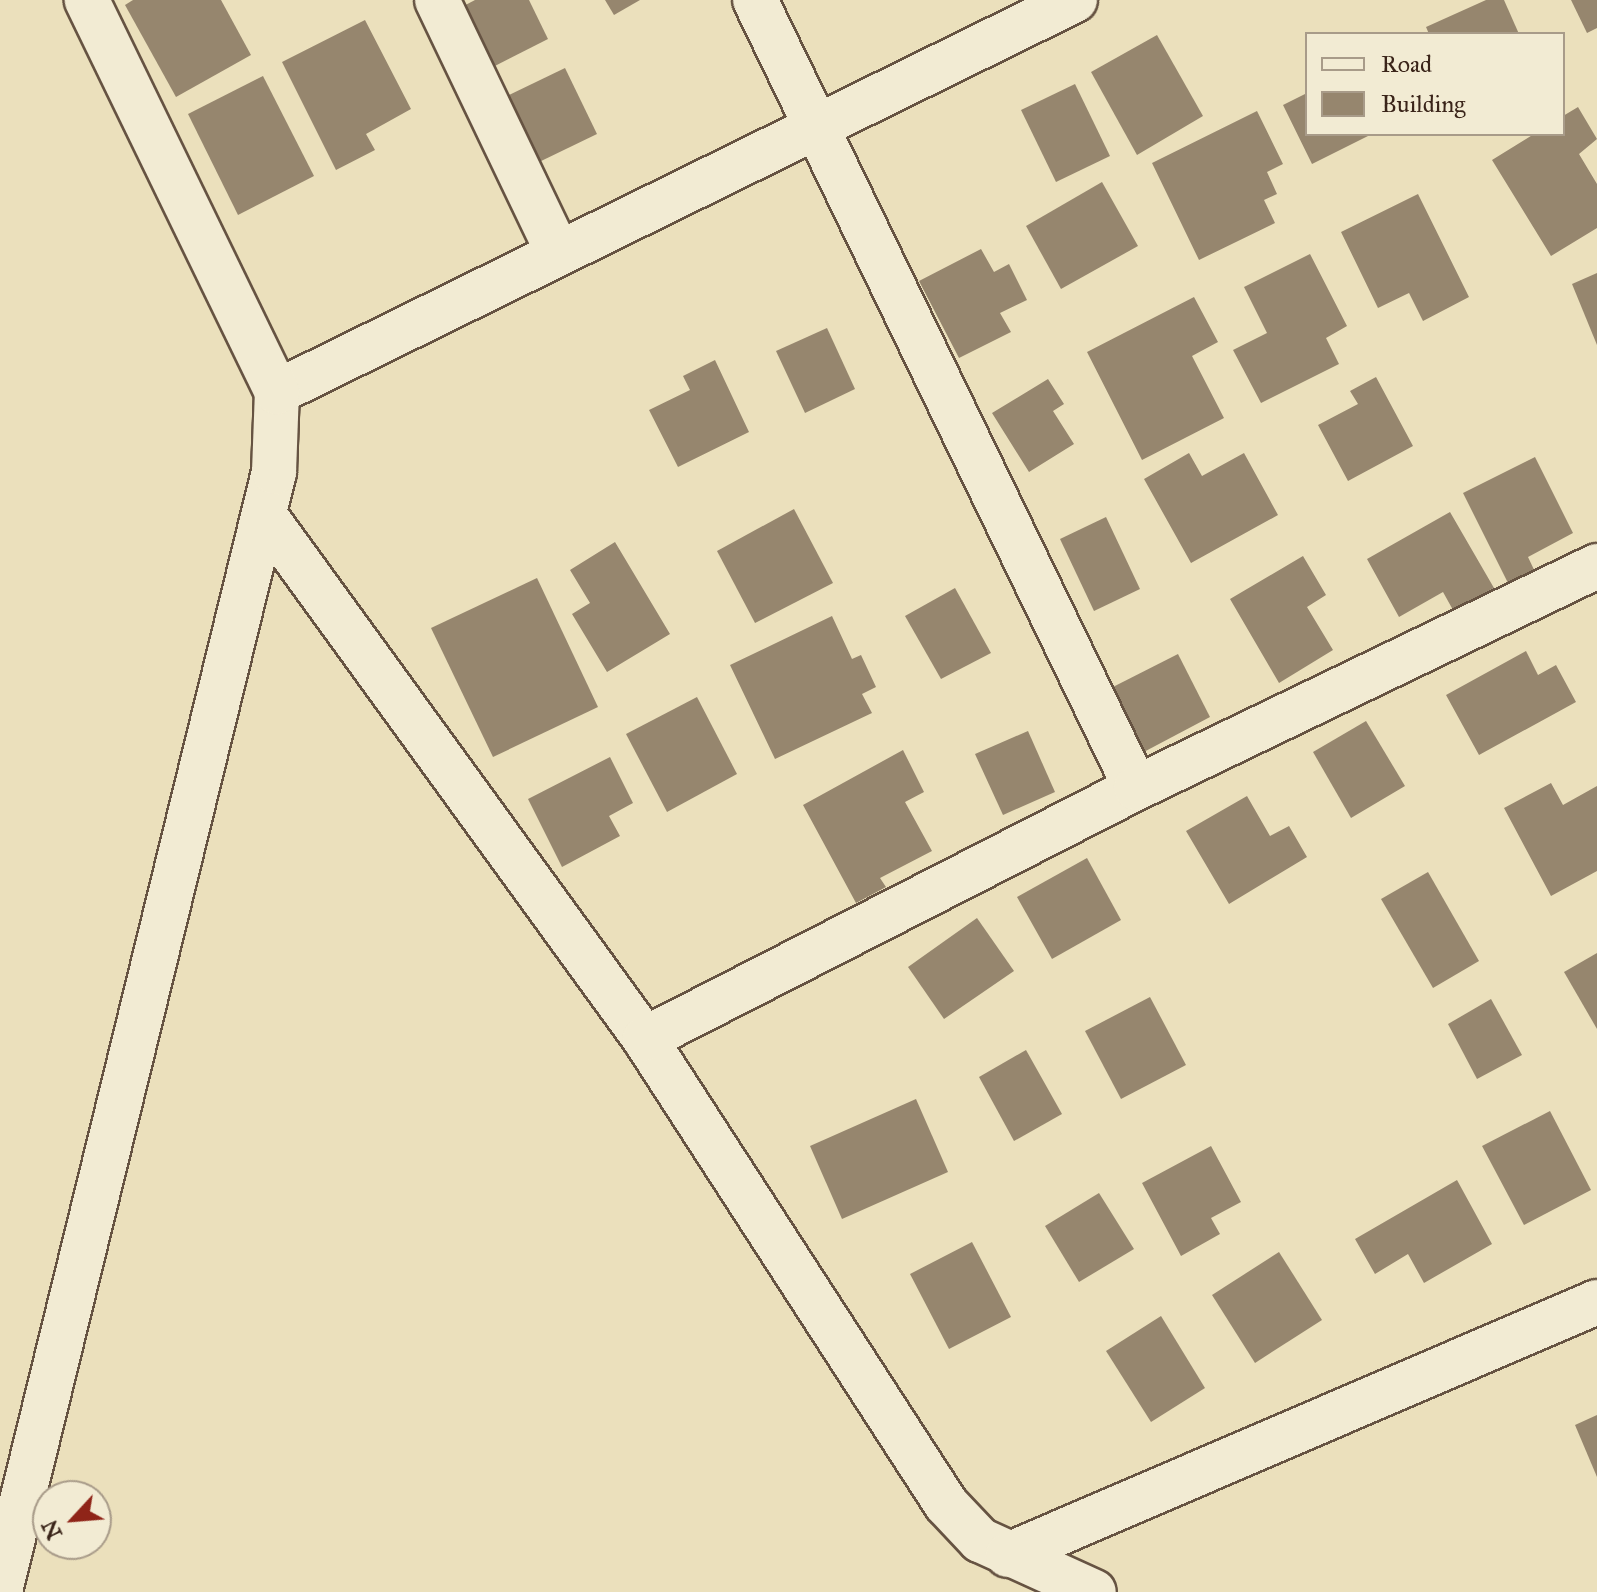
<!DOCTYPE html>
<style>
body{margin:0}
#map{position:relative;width:1597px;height:1592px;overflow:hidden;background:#ebe0bc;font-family:"IM FELL Great Primer",serif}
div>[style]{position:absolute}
.building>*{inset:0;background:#96866e}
.roads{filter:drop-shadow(2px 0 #665342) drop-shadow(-2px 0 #665342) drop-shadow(0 2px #665342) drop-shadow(0 -2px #665342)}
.street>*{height:44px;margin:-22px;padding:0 22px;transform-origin:22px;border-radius:22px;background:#f2ebd3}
span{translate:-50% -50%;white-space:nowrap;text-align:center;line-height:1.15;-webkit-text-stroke:6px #f2ebd3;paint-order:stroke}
.legend{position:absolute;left:1305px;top:32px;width:260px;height:104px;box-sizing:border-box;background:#f2ebd3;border:2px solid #a89b89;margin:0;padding:10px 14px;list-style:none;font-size:24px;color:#3a2419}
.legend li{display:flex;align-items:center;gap:16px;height:40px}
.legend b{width:40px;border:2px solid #a89b89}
.north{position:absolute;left:32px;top:1480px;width:80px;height:80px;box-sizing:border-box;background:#f2ebd3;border:2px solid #a89b89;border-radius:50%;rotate:244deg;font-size:22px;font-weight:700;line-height:32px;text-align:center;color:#3a2419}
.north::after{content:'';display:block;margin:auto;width:28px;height:36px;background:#8f2418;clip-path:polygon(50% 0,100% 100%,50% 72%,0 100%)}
</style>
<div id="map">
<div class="building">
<div style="clip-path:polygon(133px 0,221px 0,251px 55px,176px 97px,125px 5px)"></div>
<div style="clip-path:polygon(475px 0,529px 0,548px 39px,487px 70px,456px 10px)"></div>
<div style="clip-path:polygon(605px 0,640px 0,614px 15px)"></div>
<div style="clip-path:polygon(1486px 0,1504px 0,1519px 34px,1429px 34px,1426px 27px)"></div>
<div style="clip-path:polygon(1571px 0,1597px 0,1597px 28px,1587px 33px)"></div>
<div style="clip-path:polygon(365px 20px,411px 109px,366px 134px,375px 150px,336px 170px,282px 62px)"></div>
<div style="clip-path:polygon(1157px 35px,1203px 116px,1137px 155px,1091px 72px)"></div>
<div style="clip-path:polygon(565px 68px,597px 134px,537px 163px,505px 97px)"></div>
<div style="clip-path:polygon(263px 76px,314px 176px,238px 215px,188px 114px)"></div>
<div style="clip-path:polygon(1075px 84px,1110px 156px,1056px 182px,1021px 110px)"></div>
<div style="clip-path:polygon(1307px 93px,1307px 134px,1372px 134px,1312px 164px,1283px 105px)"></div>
<div style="clip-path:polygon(1578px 107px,1597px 139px,1579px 154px,1597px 184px,1597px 228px,1551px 256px,1492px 160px,1534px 134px,1563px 134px,1563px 116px)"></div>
<div style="clip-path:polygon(1257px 111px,1283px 164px,1267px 172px,1277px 194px,1264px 200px,1275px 223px,1199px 260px,1152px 163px)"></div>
<div style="clip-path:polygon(1102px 182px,1138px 246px,1061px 289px,1026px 226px)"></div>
<div style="clip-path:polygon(1418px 194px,1469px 297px,1423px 321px,1409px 293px,1378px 308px,1341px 232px)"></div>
<div style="clip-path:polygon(981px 249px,994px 272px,1009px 264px,1027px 300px,1000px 313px,1011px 332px,959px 358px,919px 281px)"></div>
<div style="clip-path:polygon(1310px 254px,1347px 326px,1326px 338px,1339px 364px,1261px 403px,1233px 350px,1267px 333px,1244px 287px)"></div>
<div style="clip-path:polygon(1597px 273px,1597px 345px,1572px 284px)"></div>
<div style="clip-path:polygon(1194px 297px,1218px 342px,1192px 356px,1224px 418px,1142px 460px,1087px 352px)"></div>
<div style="clip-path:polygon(827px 328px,855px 389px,805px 413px,776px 351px)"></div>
<div style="clip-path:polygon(715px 360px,749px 432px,678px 467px,649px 410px,690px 390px,683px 376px)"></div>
<div style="clip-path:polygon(1376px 377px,1413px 446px,1348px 481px,1318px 425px,1358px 404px,1350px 391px)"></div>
<div style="clip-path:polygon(1048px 379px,1064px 404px,1053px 411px,1074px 444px,1029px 472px,992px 413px)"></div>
<div style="clip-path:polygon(1189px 453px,1202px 476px,1244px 453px,1278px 515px,1191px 563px,1144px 479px)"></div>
<div style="clip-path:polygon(1535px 457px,1573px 533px,1528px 557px,1537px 576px,1511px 589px,1463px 493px)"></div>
<div style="clip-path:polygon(794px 509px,833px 583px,755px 623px,717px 551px)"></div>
<div style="clip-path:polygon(1450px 512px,1494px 588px,1453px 610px,1443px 592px,1399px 617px,1367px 559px)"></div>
<div style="clip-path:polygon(1106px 517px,1140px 589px,1094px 611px,1060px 539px)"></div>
<div style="clip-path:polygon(615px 542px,670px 634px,607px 672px,572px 614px,590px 603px,570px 570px)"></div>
<div style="clip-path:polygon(1303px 556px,1326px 595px,1307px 607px,1333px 650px,1279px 683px,1230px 599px)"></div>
<div style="clip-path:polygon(537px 578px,598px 707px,493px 757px,431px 628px)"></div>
<div style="clip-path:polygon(955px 588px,991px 653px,941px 679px,905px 616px)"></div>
<div style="clip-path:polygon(832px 616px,852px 659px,861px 655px,876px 687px,862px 694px,872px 713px,775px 759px,730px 665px)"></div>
<div style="clip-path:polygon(1526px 651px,1538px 675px,1556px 665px,1576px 702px,1479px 755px,1446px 695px)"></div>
<div style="clip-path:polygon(1178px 654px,1210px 717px,1140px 754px,1107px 690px)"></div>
<div style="clip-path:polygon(697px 697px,737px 774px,667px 812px,626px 734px)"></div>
<div style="clip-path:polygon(1366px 721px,1405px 786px,1351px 818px,1313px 752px)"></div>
<div style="clip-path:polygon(1028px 731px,1055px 792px,1003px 815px,975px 754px)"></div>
<div style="clip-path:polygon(903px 750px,924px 792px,905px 802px,932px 851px,880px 878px,886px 887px,856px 903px,803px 805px)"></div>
<div style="clip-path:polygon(610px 757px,633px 803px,609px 816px,620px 836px,562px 867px,528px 799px)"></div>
<div style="clip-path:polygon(1551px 783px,1563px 805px,1597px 786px,1597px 871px,1551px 896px,1504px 808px)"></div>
<div style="clip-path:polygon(1247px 796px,1270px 836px,1289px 826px,1307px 857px,1229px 904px,1186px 831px)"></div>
<div style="clip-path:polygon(1087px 858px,1121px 920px,1052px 959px,1017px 897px)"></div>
<div style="clip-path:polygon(1428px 872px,1479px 961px,1433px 988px,1381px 899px)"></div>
<div style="clip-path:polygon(977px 918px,1014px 971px,944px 1019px,908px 967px)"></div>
<div style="clip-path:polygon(1597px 953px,1597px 1029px,1564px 972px)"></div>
<div style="clip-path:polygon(1150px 997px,1186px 1065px,1121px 1099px,1085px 1031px)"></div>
<div style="clip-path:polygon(1491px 999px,1522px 1055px,1477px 1079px,1448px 1024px)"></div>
<div style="clip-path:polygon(1026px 1050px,1062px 1114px,1014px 1141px,979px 1077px)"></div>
<div style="clip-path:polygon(916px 1099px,948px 1172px,842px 1219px,810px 1146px)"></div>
<div style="clip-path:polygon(1550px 1111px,1591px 1190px,1524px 1225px,1482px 1146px)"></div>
<div style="clip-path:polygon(1211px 1146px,1241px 1202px,1211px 1218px,1220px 1234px,1181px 1256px,1142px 1183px)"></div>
<div style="clip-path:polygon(1457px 1180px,1492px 1244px,1424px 1283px,1408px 1254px,1375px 1274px,1355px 1239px)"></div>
<div style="clip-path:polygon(1099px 1193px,1134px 1249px,1079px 1282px,1045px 1226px)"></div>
<div style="clip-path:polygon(972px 1242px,1011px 1317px,949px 1349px,910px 1274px)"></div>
<div style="clip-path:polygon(1279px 1252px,1322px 1320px,1255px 1363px,1212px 1295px)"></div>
<div style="clip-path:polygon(1161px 1316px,1205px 1388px,1151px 1422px,1106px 1351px)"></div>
<div style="clip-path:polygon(1597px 1415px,1597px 1477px,1575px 1425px)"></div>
</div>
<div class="roads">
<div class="street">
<div style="left:437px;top:0;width:277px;rotate:64.4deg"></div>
<div style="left:755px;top:0;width:875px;rotate:64.2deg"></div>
<div style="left:277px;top:392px;width:889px;rotate:-26.16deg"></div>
<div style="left:265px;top:516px;width:646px;rotate:54deg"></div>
<div style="left:645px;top:1039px;width:554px;rotate:57.08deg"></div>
<div style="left:946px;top:1504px;width:50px;rotate:46.6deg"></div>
<div style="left:980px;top:1540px;width:125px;rotate:24.5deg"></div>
<div style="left:645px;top:1039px;width:551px;rotate:-27.08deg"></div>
<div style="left:1136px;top:788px;width:512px;rotate:-25.71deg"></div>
<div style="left:1008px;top:1555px;width:641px;rotate:-23.25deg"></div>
<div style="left:0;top:1591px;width:1152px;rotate:-76.24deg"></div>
<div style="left:274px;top:472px;width:80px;rotate:-87.9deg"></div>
<div style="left:277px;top:392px;width:436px;rotate:-115.9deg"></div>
</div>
</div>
<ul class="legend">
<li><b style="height:10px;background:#f2ebd3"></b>Road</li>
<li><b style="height:22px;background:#96866e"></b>Building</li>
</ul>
<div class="north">N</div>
</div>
